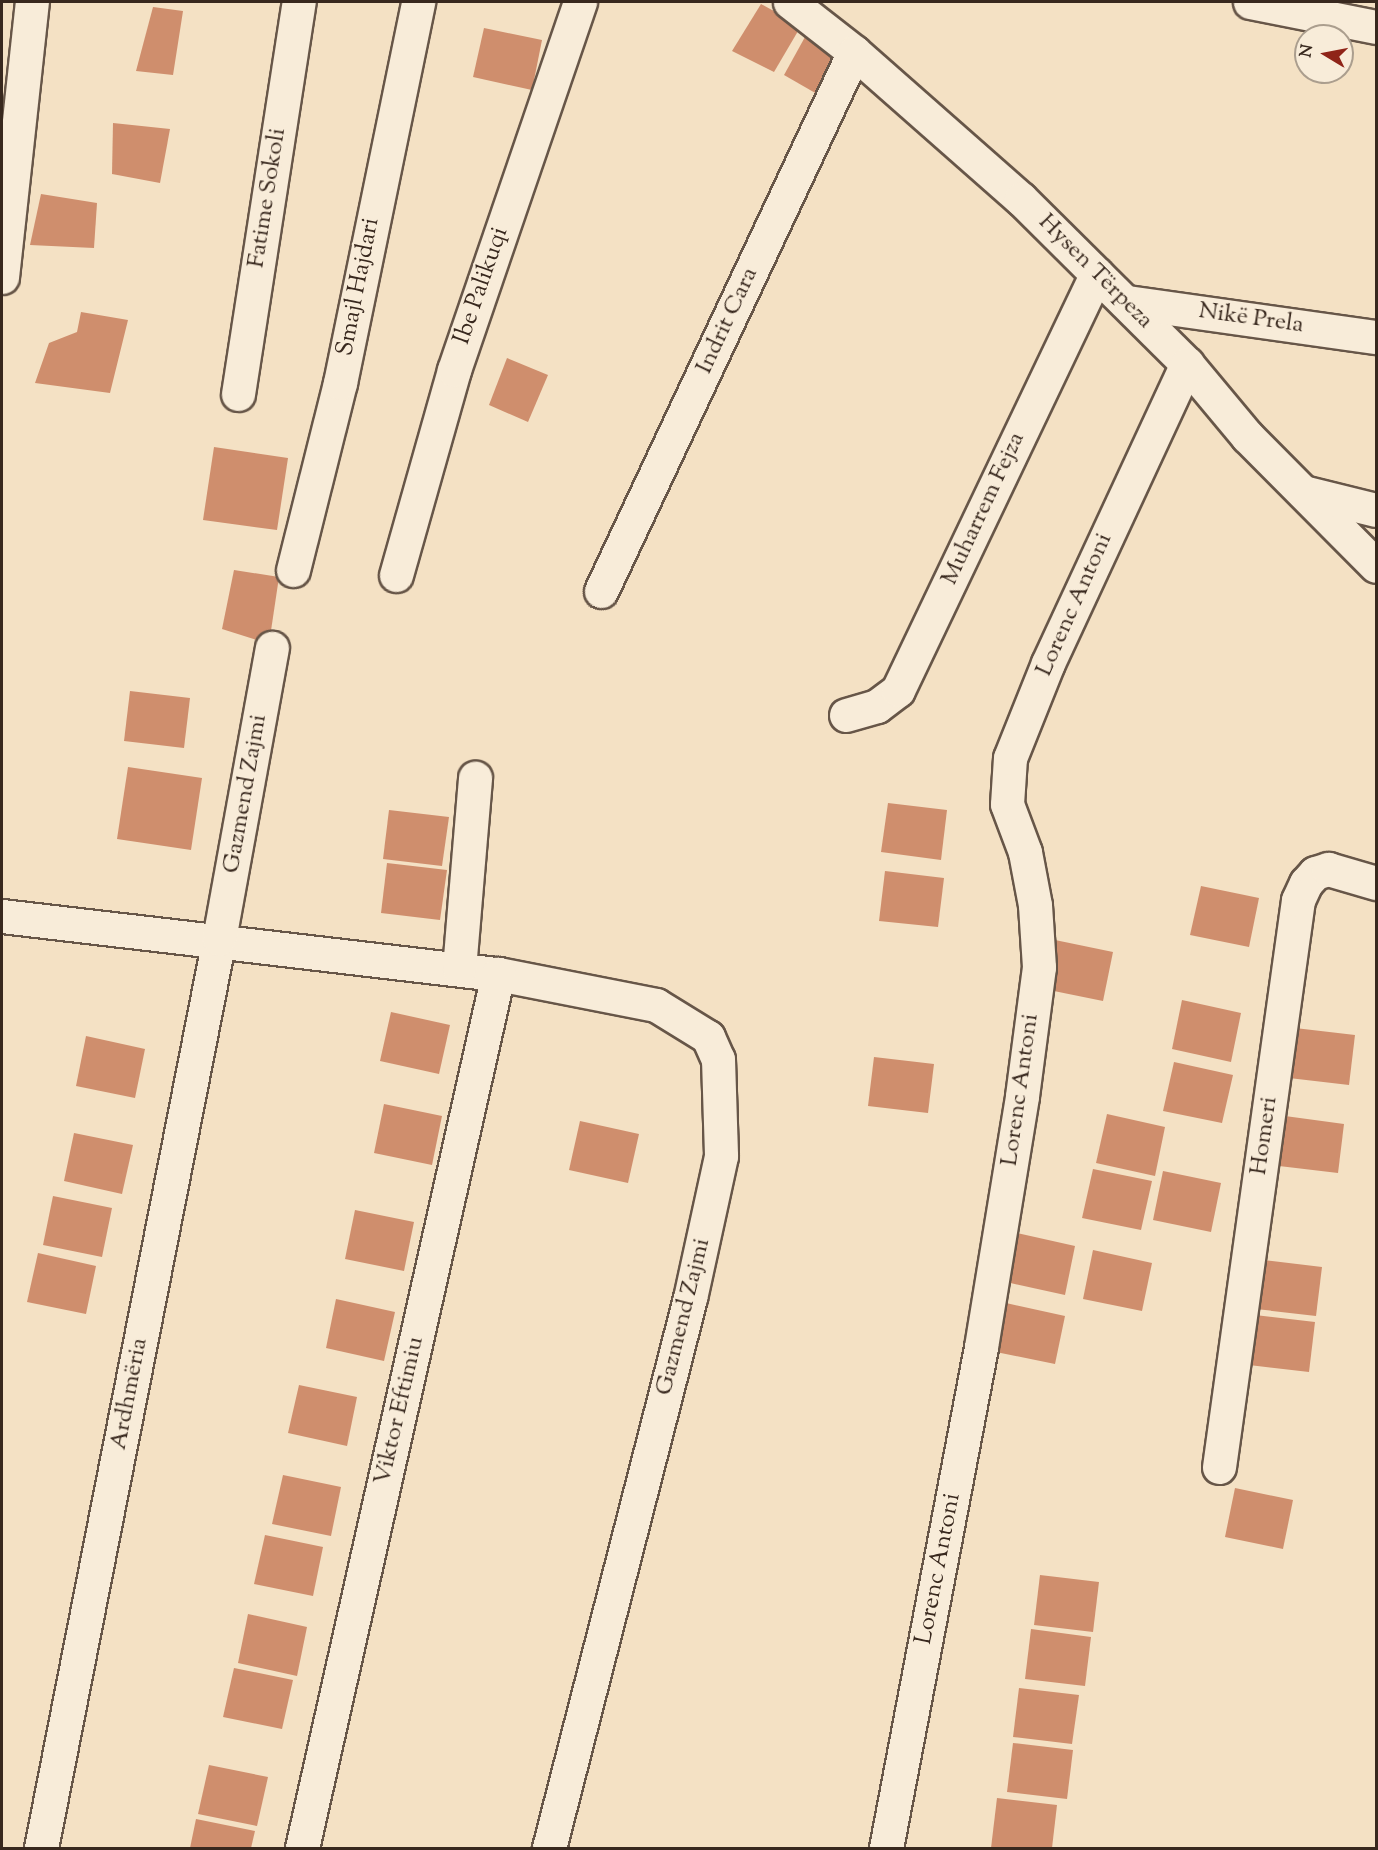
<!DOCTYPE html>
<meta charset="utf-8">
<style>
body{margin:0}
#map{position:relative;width:1378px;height:1850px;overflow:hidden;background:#f4e1c4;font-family:"Sorts Mill Goudy",serif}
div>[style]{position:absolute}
.building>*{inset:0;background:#cf8e6d}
.roads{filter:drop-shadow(2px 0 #675648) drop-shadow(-2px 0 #675648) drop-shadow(0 2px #675648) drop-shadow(0 -2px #675648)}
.minor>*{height:33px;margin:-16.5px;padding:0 16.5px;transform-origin:16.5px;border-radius:16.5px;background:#f8ecd9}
span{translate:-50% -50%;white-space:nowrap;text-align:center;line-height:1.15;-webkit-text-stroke:4.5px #f8ecd9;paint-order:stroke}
.street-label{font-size:24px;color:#38281e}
.frame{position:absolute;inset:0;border:3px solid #38281e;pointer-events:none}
.north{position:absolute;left:1294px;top:24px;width:60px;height:60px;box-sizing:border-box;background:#f8ecd9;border:2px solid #ab9e8e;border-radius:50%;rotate:280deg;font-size:16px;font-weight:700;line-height:24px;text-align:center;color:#38281e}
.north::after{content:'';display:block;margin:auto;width:21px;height:27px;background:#8f2418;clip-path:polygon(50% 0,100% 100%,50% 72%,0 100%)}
</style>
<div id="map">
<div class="building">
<div style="clip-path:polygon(761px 4px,801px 26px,774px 72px,732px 51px)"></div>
<div style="clip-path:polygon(153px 7px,183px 11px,173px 75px,136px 71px)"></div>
<div style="clip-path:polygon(484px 28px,542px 40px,532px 90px,473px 77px)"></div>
<div style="clip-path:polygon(805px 37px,843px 60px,824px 98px,784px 75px)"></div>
<div style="clip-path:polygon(113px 123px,170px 129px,160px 183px,112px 174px)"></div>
<div style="clip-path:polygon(41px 194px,97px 203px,94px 248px,30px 245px)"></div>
<div style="clip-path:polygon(81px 312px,128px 320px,110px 393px,35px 383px,49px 343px,77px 332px)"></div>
<div style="clip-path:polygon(507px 358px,548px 375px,528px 422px,489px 405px)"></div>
<div style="clip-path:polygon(214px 447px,288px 458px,277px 530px,203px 520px)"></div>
<div style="clip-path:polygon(234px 570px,279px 577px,269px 644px,222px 629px)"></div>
<div style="clip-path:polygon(130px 691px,190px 698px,184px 748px,124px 741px)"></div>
<div style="clip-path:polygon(128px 767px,202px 778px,191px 850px,117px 839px)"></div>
<div style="clip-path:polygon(888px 803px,947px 810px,941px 860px,881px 852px)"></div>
<div style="clip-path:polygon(389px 810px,449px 817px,442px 866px,383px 859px)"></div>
<div style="clip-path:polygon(387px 863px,447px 870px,440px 920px,381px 913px)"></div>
<div style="clip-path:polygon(885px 871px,944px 878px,938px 927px,879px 921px)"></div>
<div style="clip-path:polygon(1201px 886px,1259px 898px,1249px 947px,1190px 935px)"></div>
<div style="clip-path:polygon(1055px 940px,1113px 952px,1103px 1001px,1044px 989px)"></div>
<div style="clip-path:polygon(1182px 1000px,1241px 1013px,1231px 1062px,1172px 1049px)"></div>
<div style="clip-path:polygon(391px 1012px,450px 1025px,439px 1074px,380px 1061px)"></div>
<div style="clip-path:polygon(1295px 1028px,1355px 1035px,1349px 1085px,1289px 1078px)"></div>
<div style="clip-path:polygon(86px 1036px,145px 1049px,135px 1098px,76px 1086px)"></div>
<div style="clip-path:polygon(874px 1057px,934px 1064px,928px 1113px,868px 1106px)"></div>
<div style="clip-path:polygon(1174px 1062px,1233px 1075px,1222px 1123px,1163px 1111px)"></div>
<div style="clip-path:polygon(384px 1104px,442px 1116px,432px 1165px,374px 1153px)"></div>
<div style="clip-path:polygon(1107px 1114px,1165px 1127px,1155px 1176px,1096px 1163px)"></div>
<div style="clip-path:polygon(1285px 1116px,1344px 1124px,1338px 1173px,1279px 1166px)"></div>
<div style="clip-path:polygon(580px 1121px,639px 1134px,628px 1183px,569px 1170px)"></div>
<div style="clip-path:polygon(74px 1133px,133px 1145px,122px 1194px,64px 1181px)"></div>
<div style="clip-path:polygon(1093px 1169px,1152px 1181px,1141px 1230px,1082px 1218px)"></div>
<div style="clip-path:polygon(1163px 1171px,1221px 1183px,1211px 1232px,1153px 1220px)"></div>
<div style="clip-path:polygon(53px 1196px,112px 1208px,102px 1257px,43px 1245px)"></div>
<div style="clip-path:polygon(355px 1210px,414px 1222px,404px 1271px,345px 1259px)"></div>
<div style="clip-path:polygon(1017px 1233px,1075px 1246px,1065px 1295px,1006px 1282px)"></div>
<div style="clip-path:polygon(1093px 1250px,1152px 1263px,1142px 1311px,1083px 1299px)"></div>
<div style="clip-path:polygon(38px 1253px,96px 1266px,86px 1314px,27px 1302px)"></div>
<div style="clip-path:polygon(1263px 1260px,1322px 1267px,1316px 1316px,1256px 1309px)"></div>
<div style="clip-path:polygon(336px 1299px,395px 1312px,384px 1361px,326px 1348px)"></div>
<div style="clip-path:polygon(1006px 1303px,1065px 1316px,1055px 1364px,996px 1352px)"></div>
<div style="clip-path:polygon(1255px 1315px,1315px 1322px,1309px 1372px,1249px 1365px)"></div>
<div style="clip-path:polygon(299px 1385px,357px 1397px,347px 1446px,288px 1433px)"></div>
<div style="clip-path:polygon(283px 1475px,341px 1487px,331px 1536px,272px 1524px)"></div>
<div style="clip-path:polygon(1235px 1488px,1293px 1500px,1283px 1549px,1225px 1537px)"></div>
<div style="clip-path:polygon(265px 1535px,323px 1547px,313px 1596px,254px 1584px)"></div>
<div style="clip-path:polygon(1040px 1575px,1099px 1582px,1093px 1632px,1034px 1625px)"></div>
<div style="clip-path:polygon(248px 1614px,307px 1627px,297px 1676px,238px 1663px)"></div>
<div style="clip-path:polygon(1031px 1629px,1091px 1637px,1085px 1686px,1025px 1679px)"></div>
<div style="clip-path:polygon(234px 1668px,293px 1680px,282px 1729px,223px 1717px)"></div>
<div style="clip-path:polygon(1019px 1688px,1079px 1695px,1072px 1744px,1013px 1737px)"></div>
<div style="clip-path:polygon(1013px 1743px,1073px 1750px,1067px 1799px,1007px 1792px)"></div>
<div style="clip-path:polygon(209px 1765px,268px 1777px,257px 1826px,198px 1814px)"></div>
<div style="clip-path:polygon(997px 1798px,1057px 1805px,1052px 1848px,991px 1848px)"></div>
<div style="clip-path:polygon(196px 1819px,255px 1831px,251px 1848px,190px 1848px)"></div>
</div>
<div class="roads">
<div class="minor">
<div style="left:790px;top:2px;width:81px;rotate:38deg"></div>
<div style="left:854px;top:52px;width:222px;rotate:41.4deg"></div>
<div style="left:1021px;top:199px;width:234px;rotate:44.8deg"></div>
<div style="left:1187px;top:364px;width:94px;rotate:50.2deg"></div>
<div style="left:1247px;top:436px;width:183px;rotate:45.2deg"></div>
<div style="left:1250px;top:2px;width:128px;rotate:11.2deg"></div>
<div style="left:2px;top:277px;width:277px;rotate:-83.8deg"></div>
<div style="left:1126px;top:302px;width:252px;rotate:8deg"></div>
<div style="left:238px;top:394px;width:397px;rotate:-81.2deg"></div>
<div style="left:1303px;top:492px;width:75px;rotate:13.9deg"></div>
<div style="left:293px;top:570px;width:193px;rotate:-75.9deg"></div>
<div style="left:340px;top:383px;width:389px;rotate:-78.4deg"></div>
<div style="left:396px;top:575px;width:213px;rotate:-74.2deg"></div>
<div style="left:454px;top:370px;width:389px;rotate:-71.1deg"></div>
<div style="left:601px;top:591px;width:595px;rotate:-64.86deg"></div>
<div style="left:846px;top:715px;width:32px;rotate:-16deg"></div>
<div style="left:877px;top:706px;width:26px;rotate:-37deg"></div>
<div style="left:898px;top:690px;width:461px;rotate:-64.5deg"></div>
<div style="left:2px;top:916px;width:499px;rotate:6.7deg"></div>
<div style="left:498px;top:974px;width:161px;rotate:11.1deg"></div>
<div style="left:656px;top:1005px;width:61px;rotate:31.6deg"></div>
<div style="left:708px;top:1037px;width:24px;rotate:66deg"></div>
<div style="left:718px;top:1059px;width:97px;rotate:88.2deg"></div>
<div style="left:721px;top:1156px;width:145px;rotate:102.3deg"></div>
<div style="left:690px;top:1298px;width:568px;rotate:104.38deg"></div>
<div style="left:459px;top:969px;width:192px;rotate:-85.2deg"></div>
<div style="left:1219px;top:1467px;width:572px;rotate:-82.07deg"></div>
<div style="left:1298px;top:900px;width:19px;rotate:-65deg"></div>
<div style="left:1306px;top:883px;width:13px;rotate:-48deg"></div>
<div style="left:1315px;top:873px;width:14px;rotate:-17deg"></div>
<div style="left:1328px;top:869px;width:50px;rotate:16.3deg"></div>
<div style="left:41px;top:1848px;width:926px;rotate:-78.92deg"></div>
<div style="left:219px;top:939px;width:296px;rotate:-79.7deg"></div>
<div style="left:302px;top:1848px;width:896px;rotate:-77.36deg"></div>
<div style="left:886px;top:1848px;width:510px;rotate:-79.26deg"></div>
<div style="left:981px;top:1347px;width:254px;rotate:-80.7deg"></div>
<div style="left:1022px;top:1096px;width:130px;rotate:-82.5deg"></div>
<div style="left:1039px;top:967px;width:62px;rotate:-93.7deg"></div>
<div style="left:1035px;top:905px;width:54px;rotate:-100.7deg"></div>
<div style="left:1025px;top:852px;width:51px;rotate:-110.6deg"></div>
<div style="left:1007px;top:804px;width:46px;rotate:-86.3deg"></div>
<div style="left:1010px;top:758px;width:102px;rotate:-68.2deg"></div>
<div style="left:1048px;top:663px;width:330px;rotate:-65.1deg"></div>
</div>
</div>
<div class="street-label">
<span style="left:268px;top:198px;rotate:-81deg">Fatime Sokoli</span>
<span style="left:1095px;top:272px;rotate:45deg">Hysen Tërpeza</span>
<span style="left:482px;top:286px;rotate:-71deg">Ibe Palikuqi</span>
<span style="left:359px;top:287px;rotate:-79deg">Smajl Hajdari</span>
<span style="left:1251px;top:319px;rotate:8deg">Nikë Prela</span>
<span style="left:728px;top:321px;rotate:-65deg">Indrit Cara</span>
<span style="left:984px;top:509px;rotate:-65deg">Muharrem Fejza</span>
<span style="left:1075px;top:605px;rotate:-66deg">Lorenc Antoni</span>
<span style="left:246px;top:794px;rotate:-80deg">Gazmend Zajmi</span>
<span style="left:1021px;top:1090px;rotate:-82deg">Lorenc Antoni</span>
<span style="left:1265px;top:1136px;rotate:-82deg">Homeri</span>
<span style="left:684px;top:1317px;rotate:-76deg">Gazmend Zajmi</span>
<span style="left:130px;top:1394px;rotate:-79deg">Ardhmëria</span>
<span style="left:400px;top:1411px;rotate:-77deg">Viktor Eftimiu</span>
<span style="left:939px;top:1569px;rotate:-79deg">Lorenc Antoni</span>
</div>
<div class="frame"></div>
<div class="north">N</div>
</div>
